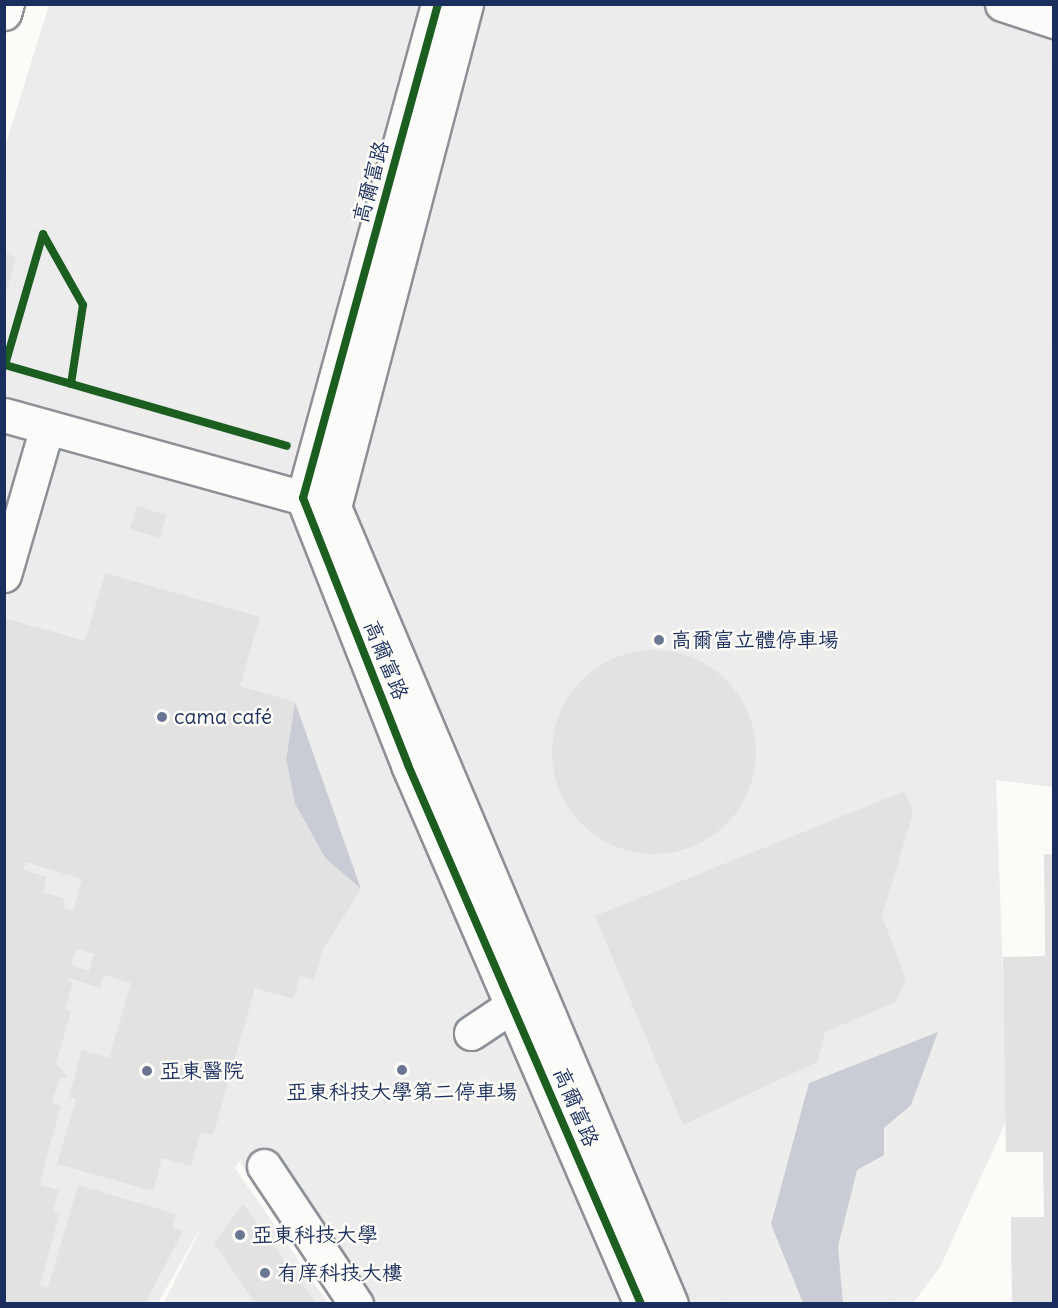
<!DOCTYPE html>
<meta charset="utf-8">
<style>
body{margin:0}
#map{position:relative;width:1058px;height:1308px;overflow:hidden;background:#fcfbf8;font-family:Delius,"LXGW WenKai TC",sans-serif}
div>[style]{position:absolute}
.built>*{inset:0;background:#ebeceb}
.green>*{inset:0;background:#ededec}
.water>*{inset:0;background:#c9ccd4}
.building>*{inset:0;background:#e2e2e2}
.round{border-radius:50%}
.roads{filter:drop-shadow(2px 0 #8c9097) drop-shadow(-2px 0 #8c9097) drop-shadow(0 2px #8c9097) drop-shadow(0 -2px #8c9097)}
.minor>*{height:33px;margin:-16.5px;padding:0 16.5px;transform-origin:16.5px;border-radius:16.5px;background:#fbfbf9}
.cycleway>*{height:8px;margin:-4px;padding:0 4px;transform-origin:4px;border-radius:4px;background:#1b5e20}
.dots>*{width:16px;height:16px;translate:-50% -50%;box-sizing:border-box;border:3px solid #fdfcf7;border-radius:50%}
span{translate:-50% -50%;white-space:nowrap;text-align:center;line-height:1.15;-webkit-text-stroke:5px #fdfcf7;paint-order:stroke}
.street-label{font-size:21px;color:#1b2f5e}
.poi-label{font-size:21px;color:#1b2f5e}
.left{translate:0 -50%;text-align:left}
.frame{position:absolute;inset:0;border:6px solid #1b2f5e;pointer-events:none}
</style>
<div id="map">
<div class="built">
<div style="clip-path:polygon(49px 5px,1053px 5px,1053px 787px,996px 780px,1008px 1117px,940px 1267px,913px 1303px,336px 1303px,239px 1161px,235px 1168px,328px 1303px,164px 1303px,204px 1222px,158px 1303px,5px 1304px,4px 150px)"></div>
</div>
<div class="green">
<div style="clip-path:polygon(892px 4px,907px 16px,546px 481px,503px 494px,383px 458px,510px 5px)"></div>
<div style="clip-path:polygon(60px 25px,386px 73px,284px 437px,77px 378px,89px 302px,49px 230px,4px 218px,5px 175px)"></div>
<div style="clip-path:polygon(1044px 57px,1054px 60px,1053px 343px,1049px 342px,988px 710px,925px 707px,936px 761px,800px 814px,680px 524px)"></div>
<div style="clip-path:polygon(7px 373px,261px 446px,258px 458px,5px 386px)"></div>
<div style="clip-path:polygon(52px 544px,127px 565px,136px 574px,134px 581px,105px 573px,85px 641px,16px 621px,38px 547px)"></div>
<div style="clip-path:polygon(327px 689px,392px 846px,361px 889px,295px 702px)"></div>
<div style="clip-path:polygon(966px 999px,951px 1181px,887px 1303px,730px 1303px,662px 1140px)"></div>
<div style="clip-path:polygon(512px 1056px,550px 1123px,339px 1244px,300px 1177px)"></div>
</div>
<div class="water">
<div style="clip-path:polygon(295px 702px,361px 889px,325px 858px,295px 804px,286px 759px)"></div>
<div style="clip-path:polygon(938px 1032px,911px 1105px,884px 1128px,884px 1155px,857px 1170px,838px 1246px,843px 1303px,803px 1303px,771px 1224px,809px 1083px)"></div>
</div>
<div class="building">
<div style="clip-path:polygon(4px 253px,16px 257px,5px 296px,4px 296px)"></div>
<div style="clip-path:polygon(137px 506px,166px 515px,160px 538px,130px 529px)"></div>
<div style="clip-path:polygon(evenodd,105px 573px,260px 617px,240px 686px,295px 702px,286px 759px,295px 804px,325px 858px,361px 889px,323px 949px,314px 980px,300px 976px,293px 999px,255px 988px,213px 1135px,201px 1132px,191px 1166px,162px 1158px,153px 1191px,57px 1164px,76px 1099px,69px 1097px,82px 1050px,109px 1058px,131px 983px,104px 975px,100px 988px,68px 978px,73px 983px,65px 1009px,71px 1011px,56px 1064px,69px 1077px,60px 1079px,52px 1103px,61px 1106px,39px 1185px,59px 1190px,53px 1211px,60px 1213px,40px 1285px,48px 1288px,78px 1185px,176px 1214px,172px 1228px,183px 1231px,145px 1304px,4px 1304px,4px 618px,85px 641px,105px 573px,25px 862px,82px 879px,73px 911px,63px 908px,65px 899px,43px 892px,47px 877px,23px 870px,25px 862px,105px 573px,76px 949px,94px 954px,89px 971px,71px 965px,76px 949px)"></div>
<div class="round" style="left:552px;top:650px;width:204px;height:204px"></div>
<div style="clip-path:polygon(905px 791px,913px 813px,882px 916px,906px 979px,896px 1002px,825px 1032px,817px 1062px,683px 1125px,595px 916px)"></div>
<div style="clip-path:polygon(1044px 854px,1054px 854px,1054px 1304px,1012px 1304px,1011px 1217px,1044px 1217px,1043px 1152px,1006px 1152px,1003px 957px,1045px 956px)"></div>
<div style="clip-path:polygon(243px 1204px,317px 1304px,256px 1304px,214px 1243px)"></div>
</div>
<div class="roads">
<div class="minor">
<div style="left:438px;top:4px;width:512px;rotate:105.28deg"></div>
<div style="left:303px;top:498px;width:287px;rotate:68.5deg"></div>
<div style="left:408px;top:765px;width:587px;rotate:66.62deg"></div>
<div style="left:466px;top:4px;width:520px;rotate:104.7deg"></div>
<div style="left:334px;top:507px;width:865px;rotate:67.08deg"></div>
<div style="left:1002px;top:4px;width:55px;rotate:18.1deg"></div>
<div style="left:4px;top:13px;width:9px;rotate:-72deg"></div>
<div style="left:4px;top:415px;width:332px;rotate:15.5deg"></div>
<div style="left:4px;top:575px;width:154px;rotate:-73.8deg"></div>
<div style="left:471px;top:1033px;width:50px;rotate:-33.7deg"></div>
<div style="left:264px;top:1166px;width:166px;rotate:56.3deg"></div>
</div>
</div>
<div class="cycleway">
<div style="left:438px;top:4px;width:512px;rotate:105.28deg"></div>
<div style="left:303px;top:498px;width:287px;rotate:68.5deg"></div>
<div style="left:408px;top:765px;width:587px;rotate:66.62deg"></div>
<div style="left:71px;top:384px;width:80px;rotate:-81.4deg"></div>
<div style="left:83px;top:305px;width:81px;rotate:-119.4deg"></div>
<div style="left:43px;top:234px;width:136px;rotate:106.2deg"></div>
<div style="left:5px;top:365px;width:293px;rotate:16deg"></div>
</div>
<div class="dots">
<div style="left:659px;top:640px;background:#6a7694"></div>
<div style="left:162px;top:717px;background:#6a7694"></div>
<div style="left:402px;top:1070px;background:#6a7694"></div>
<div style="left:147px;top:1071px;background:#6a7694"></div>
<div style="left:240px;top:1235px;background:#6a7694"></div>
<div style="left:265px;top:1273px;background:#6a7694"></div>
</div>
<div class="street-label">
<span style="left:371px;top:182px;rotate:-75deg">高爾富路</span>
<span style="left:386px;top:660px;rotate:68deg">高爾富路</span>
<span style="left:576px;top:1107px;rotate:67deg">高爾富路</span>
</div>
<div class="poi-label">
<span class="left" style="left:671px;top:640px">高爾富立體停車場</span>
<span class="left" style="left:174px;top:717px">cama café</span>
<span class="left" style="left:160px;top:1071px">亞東醫院</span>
<span style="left:402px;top:1092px">亞東科技大學第二停車場</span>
<span class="left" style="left:252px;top:1235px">亞東科技大學</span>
<span class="left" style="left:277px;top:1273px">有庠科技大樓</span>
</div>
<div class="frame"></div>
</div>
